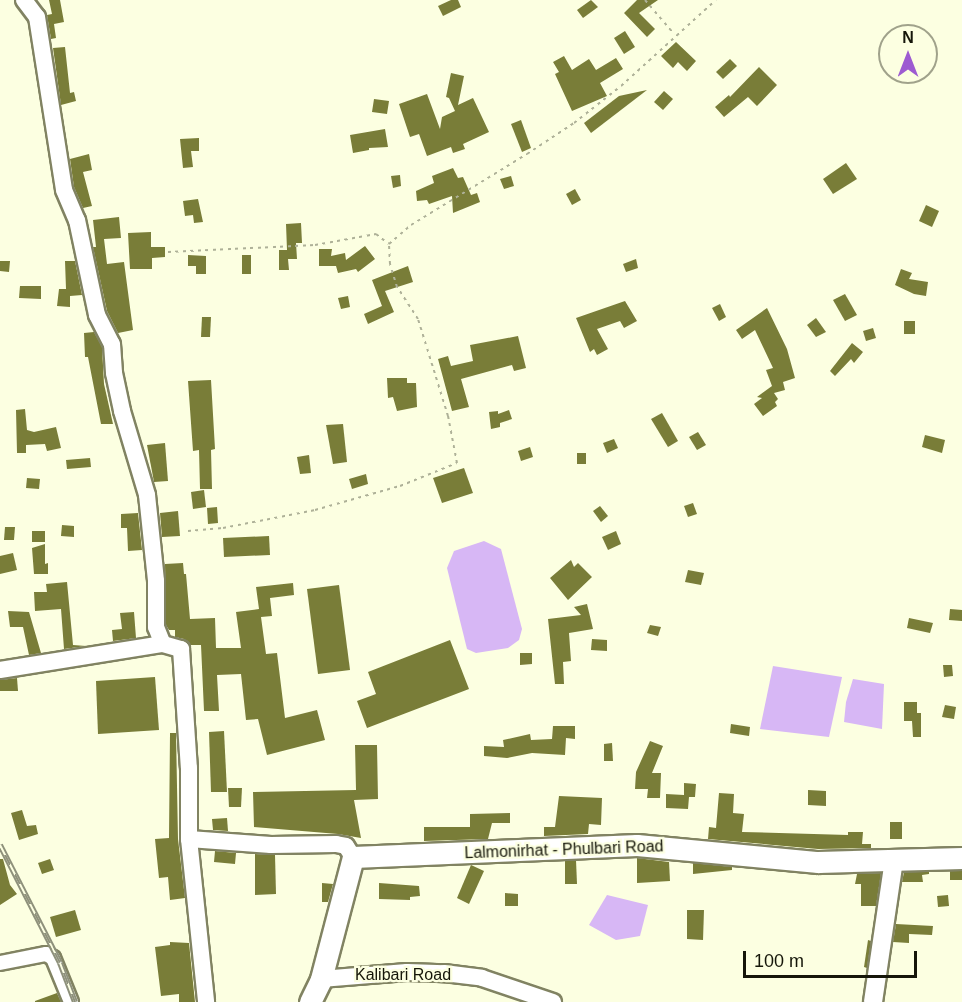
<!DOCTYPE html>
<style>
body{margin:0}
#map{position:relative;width:962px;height:1002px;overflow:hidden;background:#fcffe1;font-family:Helvetica,sans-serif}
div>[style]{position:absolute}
.water>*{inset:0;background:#d7b7f5}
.building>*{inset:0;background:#797d38}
.path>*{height:2px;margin-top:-1px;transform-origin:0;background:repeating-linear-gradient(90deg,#aeb198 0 3px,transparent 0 7.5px)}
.roads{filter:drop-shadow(2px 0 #818362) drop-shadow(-2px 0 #818362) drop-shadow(0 2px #818362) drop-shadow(0 -2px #818362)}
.minor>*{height:14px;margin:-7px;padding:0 7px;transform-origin:7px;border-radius:7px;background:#fff}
.tertiary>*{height:16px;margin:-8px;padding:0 8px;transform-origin:8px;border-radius:8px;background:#fff}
.secondary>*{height:18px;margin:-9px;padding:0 9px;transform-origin:9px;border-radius:9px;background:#fff}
.primary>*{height:21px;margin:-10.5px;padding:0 10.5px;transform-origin:10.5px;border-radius:10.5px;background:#fff}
.rail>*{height:6px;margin-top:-3px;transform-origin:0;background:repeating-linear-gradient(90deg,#fcffe1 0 11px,#8e917b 0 22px);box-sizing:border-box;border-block:2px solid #8e917b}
span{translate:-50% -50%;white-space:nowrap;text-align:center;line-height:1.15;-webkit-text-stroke:4.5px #fcffe1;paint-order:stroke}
.street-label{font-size:16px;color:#151609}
.north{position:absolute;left:878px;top:24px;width:60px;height:60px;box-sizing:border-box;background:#fcffe1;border:2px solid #a0a28b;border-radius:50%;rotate:0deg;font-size:16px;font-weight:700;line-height:24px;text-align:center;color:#151609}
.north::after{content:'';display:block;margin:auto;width:21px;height:27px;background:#9d5bd1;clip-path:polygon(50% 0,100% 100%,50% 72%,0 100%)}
.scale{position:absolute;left:743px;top:951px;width:174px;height:27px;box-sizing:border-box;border:3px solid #151609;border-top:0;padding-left:8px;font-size:18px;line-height:21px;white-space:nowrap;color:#151609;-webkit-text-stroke:4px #fcffe1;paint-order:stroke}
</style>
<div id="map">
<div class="water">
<div style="clip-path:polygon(484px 541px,501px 549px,522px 629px,519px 640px,508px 648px,476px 653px,467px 649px,447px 568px,454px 551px)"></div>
<div style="clip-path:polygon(773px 666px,842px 677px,829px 737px,760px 729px)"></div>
<div style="clip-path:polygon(853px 679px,884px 684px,882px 729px,844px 722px,846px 702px)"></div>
<div style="clip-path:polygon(607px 895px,648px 905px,640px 936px,616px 940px,589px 925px)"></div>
</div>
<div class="building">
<div style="clip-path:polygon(49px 0,60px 0,64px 22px,54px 24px,56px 38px,51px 39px,47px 15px,52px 14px)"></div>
<div style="clip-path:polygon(451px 0,458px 0,461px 7px,443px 16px,438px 6px)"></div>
<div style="clip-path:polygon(591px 0,598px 7px,583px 18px,577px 10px)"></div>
<div style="clip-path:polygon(637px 0,658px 0,639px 13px,655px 29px,647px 37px,624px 13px)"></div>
<div style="clip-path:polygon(625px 31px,635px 47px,624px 54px,614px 38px)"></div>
<div style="clip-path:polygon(676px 42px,696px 61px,687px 71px,678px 62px,673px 68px,661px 56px)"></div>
<div style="clip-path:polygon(65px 47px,70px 93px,74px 92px,76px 101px,61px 105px,53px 48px)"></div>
<div style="clip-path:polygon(564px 56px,572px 70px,589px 59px,596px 70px,616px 58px,623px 69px,600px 83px,607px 96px,572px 111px,555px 74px,559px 72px,553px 62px)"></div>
<div style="clip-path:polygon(730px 59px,737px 66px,723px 79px,716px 72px)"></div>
<div style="clip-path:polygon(759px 67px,777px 85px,757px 106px,748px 97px,724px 117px,715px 107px,729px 95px,730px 97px)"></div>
<div style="clip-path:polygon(451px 73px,464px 76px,458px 105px,473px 98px,489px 132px,463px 144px,465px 149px,453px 153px,451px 147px,427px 156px,419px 134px,410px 137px,399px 104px,427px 94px,440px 129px,442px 117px,455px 111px,449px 98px,446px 97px)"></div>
<div style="clip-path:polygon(647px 90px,591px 133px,584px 123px,619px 96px)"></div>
<div style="clip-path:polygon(664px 91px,673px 99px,663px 110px,654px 102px)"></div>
<div style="clip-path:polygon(374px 99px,389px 101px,387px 114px,372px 112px)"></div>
<div style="clip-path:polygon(521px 120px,531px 148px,522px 152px,511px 124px)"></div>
<div style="clip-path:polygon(385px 129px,388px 147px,369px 148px,369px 150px,353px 153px,350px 135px)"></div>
<div style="clip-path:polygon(199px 138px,199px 151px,191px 151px,193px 167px,183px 168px,180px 139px)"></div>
<div style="clip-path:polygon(89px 154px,92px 170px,83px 172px,92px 206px,83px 208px,74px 187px,70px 159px)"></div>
<div style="clip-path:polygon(846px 163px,857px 179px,833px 194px,823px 179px)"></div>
<div style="clip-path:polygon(453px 168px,458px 178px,463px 177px,471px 195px,477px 193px,480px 202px,453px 213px,452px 196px,429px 204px,427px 200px,417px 201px,416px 191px,434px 183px,432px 176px)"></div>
<div style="clip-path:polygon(400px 175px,401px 186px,393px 188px,391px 176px)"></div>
<div style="clip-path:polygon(511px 176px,514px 186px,504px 189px,500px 179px)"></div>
<div style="clip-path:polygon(575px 189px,581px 200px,572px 205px,566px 194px)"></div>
<div style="clip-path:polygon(198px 199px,203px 222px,194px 223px,193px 215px,185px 216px,183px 201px)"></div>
<div style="clip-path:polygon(926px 205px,939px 211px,932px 227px,919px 221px)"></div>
<div style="clip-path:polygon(119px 217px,121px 238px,104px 239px,107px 264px,124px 262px,133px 330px,118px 333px,107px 311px,93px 247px,96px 247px,93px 220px)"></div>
<div style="clip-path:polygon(301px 223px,302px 243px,296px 243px,297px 259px,288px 259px,289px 270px,279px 270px,279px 250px,287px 250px,286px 224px)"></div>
<div style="clip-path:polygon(151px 232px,151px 247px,165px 247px,165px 257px,152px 258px,152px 269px,130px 269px,128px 233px)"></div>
<div style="clip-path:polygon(365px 246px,375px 259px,358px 272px,356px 269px,338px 273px,336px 266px,319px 266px,319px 249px,332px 249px,331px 256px,345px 253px,346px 260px)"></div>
<div style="clip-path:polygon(188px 255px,206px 256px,206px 274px,196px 274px,196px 266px,188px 266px)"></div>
<div style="clip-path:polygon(242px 255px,251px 255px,251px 274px,242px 274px)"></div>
<div style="clip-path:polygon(636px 259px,638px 268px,626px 272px,623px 264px)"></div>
<div style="clip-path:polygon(0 261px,10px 261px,9px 272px,0 271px)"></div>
<div style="clip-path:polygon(65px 261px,75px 261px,82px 295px,70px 296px,70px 307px,57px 306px,59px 289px,66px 289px)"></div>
<div style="clip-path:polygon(408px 266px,413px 282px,385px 291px,394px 312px,368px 324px,364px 314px,382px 306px,372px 280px)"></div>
<div style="clip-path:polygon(901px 269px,912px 273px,909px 279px,928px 282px,926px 296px,914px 294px,895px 285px)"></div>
<div style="clip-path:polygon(20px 286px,41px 286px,41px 299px,19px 298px)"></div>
<div style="clip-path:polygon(845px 294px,857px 315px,845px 321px,833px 300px)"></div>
<div style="clip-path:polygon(348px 296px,350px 307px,341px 309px,338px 298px)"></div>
<div style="clip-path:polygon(625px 301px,637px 321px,624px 328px,620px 321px,597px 329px,608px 349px,597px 355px,594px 349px,590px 352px,576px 318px)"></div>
<div style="clip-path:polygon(720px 304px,726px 317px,719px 321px,712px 308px)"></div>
<div style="clip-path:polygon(767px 308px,787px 349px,795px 378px,783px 382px,785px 390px,774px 393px,778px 399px,775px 402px,777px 406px,763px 416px,754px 404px,762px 398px,757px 397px,772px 386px,766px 370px,773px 368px,755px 330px,742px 339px,736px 330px)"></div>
<div style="clip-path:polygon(202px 317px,211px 317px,210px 337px,201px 337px)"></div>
<div style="clip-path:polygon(816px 318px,826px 332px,816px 337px,807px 325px)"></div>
<div style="clip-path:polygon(904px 321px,915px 321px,915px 334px,904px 334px)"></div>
<div style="clip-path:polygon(873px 328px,876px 338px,866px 341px,863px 331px)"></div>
<div style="clip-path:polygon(94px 332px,102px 347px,104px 384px,113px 424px,101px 424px,88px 357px,85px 357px,84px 333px)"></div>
<div style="clip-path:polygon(518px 336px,526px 368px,514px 371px,512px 365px,461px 379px,469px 407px,452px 411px,438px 359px,448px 356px,451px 366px,473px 361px,470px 345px)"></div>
<div style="clip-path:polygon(852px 343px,863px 352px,854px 363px,851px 359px,835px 376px,830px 371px)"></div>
<div style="clip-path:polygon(387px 378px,407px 378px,407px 383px,416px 383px,417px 407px,397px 411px,393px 397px,388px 398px)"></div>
<div style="clip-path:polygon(211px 380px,215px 449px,211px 450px,212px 489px,200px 489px,199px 450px,193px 451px,188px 381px)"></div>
<div style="clip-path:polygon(25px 409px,27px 430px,34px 432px,56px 427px,61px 448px,47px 451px,45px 444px,26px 445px,26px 453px,17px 453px,16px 410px)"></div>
<div style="clip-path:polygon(509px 410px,512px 419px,500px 423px,500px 427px,491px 429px,489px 412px,498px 411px,498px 414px)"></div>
<div style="clip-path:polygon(662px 413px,678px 441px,668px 447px,651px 419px)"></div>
<div style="clip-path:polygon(343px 424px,347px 462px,333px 464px,326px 425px)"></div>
<div style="clip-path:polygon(698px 432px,706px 445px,697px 450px,689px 437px)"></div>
<div style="clip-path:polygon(925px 435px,945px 440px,942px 453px,922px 447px)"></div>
<div style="clip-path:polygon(614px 439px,618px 448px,607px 453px,603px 443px)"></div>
<div style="clip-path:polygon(165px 443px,168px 481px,154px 482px,147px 445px)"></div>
<div style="clip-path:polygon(530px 447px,533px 457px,521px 461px,518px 451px)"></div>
<div style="clip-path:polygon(577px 453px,586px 453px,586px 464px,577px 464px)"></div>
<div style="clip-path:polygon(309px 455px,311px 473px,300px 474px,297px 457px)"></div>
<div style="clip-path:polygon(90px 458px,91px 467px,67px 469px,66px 460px)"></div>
<div style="clip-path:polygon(464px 468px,473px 493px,442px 503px,433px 478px)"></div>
<div style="clip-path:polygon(366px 474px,368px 484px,352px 489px,349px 479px)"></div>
<div style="clip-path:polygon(27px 478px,40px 479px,39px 489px,26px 488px)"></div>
<div style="clip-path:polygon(204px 490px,206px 507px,193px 509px,191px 492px)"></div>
<div style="clip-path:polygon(693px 503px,697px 514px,688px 517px,684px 506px)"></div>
<div style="clip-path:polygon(600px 506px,608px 516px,601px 522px,593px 511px)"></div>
<div style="clip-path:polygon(217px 507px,218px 523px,208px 524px,207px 508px)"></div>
<div style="clip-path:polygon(178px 511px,180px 536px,162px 537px,160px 513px)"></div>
<div style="clip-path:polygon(138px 513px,142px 550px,128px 551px,127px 528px,121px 528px,121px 514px)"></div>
<div style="clip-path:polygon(62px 525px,74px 526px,74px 537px,61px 536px)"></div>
<div style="clip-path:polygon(5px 527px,15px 527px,14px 540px,4px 540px)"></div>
<div style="clip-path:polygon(32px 531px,45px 531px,45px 542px,32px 542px)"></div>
<div style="clip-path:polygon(616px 531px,621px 544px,608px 550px,602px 537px)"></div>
<div style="clip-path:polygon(269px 536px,270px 555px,224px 557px,223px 538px)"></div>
<div style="clip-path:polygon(45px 544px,45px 564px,48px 563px,48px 574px,34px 574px,32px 548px)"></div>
<div style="clip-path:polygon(13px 553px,17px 570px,0 574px,0 556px)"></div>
<div style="clip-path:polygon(571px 560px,574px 567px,578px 563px,592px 577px,568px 600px,550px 578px)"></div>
<div style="clip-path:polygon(183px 563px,184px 574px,186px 574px,190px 619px,215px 618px,216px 648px,241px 648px,236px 612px,259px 609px,256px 587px,293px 583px,294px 595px,270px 598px,272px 616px,261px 617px,266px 654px,277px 653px,285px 718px,317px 710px,325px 740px,267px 755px,258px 719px,246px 720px,241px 674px,217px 675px,219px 711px,204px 711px,201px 645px,190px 645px,184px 639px,175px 637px,175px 630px,169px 630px,166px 625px,165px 564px)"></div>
<div style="clip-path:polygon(688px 570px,704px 573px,701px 585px,685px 582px)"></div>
<div style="clip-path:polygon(67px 582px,73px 645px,86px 646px,64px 649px,61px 609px,35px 611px,34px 592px,47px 592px,46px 584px)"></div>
<div style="clip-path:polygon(339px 585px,350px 670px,318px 674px,307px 589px)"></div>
<div style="clip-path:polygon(587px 604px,593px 629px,569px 633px,571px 661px,563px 662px,564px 684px,555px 684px,548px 619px,581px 615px,574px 607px)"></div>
<div style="clip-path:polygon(950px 609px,962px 610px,962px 621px,949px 620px)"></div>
<div style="clip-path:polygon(8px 611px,29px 612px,41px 653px,29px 655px,23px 627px,10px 627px)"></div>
<div style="clip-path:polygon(134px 612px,136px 638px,113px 641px,112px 630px,122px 629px,120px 613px)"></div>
<div style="clip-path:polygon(909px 618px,933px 623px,930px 633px,907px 628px)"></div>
<div style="clip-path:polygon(650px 625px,661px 627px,658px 636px,647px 633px)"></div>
<div style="clip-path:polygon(592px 639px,607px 640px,607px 651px,591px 650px)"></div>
<div style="clip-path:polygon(450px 640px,469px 689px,367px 728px,357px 701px,376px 694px,368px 672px)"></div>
<div style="clip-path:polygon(520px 653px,532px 653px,532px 664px,520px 665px)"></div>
<div style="clip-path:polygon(943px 665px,952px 665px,953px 676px,944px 677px)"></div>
<div style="clip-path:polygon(155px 677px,159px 730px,98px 734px,96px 681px)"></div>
<div style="clip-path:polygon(17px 678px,18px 691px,0 691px,0 680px)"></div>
<div style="clip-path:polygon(904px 702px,917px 702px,917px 713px,921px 713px,921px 737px,913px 737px,912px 721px,904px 721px)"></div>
<div style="clip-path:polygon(945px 705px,956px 707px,954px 719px,942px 717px)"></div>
<div style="clip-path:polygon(731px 724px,750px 727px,749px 736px,730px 733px)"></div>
<div style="clip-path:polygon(553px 726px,575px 726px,575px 739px,566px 738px,565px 755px,532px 753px,507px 758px,484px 756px,484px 746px,504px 747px,503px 740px,530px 734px,531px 740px,552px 739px)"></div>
<div style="clip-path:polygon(224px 731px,227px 792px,211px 792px,209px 732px)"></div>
<div style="clip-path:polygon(170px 733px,176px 733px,178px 839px,185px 898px,170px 900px,168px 877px,159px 878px,155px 839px,169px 838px)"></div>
<div style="clip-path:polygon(650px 741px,663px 746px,652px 773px,661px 773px,660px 798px,647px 798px,648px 789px,635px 789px,636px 772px)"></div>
<div style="clip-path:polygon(612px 743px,613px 761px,604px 761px,604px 744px)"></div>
<div style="clip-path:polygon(355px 745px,377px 745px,378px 799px,354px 800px,361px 838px,338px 834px,254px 827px,253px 792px,356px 790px)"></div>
<div style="clip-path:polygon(684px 783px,696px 784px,695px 797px,689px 797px,688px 809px,666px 808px,666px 794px,684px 795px)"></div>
<div style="clip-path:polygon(228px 788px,242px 788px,241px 807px,229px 807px)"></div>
<div style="clip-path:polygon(808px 790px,826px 791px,826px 806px,808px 805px)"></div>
<div style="clip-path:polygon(719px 793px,734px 794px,733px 813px,744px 814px,742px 832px,848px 835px,848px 832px,863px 832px,862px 844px,871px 844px,871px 848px,818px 849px,708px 839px,709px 827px,716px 828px)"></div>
<div style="clip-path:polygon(559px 796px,602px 798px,601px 825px,589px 824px,588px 834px,544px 836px,544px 827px,555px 827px)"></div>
<div style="clip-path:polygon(22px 810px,27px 826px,36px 825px,38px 834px,19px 840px,11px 813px)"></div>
<div style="clip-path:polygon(510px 813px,510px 823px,492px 823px,488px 839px,424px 841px,424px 827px,470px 827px,470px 814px)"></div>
<div style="clip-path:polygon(227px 818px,228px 831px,213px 830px,212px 819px)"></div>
<div style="clip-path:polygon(890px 822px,902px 822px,902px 839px,890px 839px)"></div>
<div style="clip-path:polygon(215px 851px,236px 853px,235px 864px,214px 862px)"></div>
<div style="clip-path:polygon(255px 854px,275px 855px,276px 894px,255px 895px)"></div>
<div style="clip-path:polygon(637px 858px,669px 862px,670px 881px,637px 883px)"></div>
<div style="clip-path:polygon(0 859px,3px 859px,10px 885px,17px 894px,0 905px)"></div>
<div style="clip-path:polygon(50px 859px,54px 870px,42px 874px,38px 863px)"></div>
<div style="clip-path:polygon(576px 860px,577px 884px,565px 884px,565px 861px)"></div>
<div style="clip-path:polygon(693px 863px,732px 867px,732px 870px,693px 874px)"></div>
<div style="clip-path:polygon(471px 865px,484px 871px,469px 904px,457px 898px)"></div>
<div style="clip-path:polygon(950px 871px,962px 871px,962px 880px,950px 880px)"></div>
<div style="clip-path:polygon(904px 872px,929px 872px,929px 874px,922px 875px,923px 882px,902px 882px)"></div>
<div style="clip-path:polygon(881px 873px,876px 906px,861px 906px,861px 884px,855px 884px,857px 874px)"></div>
<div style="clip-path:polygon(322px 883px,333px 884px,328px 902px,322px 902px)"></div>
<div style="clip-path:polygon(379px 883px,419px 886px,420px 896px,410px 897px,410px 900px,379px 899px)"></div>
<div style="clip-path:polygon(505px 893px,518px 894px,518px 906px,505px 906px)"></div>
<div style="clip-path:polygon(948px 895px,949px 906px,938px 907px,937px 896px)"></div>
<div style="clip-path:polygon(75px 910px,81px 930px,56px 937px,50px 917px)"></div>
<div style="clip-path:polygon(687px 910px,704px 910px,703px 940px,687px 939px)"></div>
<div style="clip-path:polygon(896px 924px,933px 926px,932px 935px,909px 934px,909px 943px,893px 942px)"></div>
<div style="clip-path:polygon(868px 940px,871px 941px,867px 968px,864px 967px)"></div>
<div style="clip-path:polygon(170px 942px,189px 943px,195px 1002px,179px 1002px,179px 994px,161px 996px,155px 947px,170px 945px)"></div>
<div style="clip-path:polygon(57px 993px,61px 1002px,35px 1002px,35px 1001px)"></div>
</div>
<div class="path">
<div style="left:645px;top:0;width:45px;rotate:49.5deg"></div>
<div style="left:168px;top:252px;width:147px;rotate:-2.7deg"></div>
<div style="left:315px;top:245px;width:62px;rotate:-10.2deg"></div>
<div style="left:376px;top:234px;width:16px;rotate:38deg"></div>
<div style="left:188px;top:531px;width:35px;rotate:-5deg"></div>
<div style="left:223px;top:528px;width:94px;rotate:-11.1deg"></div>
<div style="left:315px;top:510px;width:88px;rotate:-15.8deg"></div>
<div style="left:400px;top:486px;width:61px;rotate:-22deg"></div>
<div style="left:457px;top:463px;width:48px;rotate:-100.8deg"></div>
<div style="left:448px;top:416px;width:102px;rotate:-107.2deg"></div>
<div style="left:418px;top:319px;width:38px;rotate:-123deg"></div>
<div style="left:397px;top:287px;width:24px;rotate:-107deg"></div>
<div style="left:390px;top:264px;width:20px;rotate:-93deg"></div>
<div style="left:389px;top:244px;width:29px;rotate:-41deg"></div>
<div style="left:411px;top:225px;width:136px;rotate:-31.5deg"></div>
<div style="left:527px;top:154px;width:56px;rotate:-33.4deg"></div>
<div style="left:574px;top:123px;width:60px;rotate:-38.2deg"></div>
<div style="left:621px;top:86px;width:128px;rotate:-42.2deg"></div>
</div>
<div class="roads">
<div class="minor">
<div style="left:0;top:963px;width:47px;rotate:-11.1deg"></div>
<div style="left:46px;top:954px;width:8px;rotate:30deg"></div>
<div style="left:53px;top:958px;width:48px;rotate:67.8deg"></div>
</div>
<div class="tertiary">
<div style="left:24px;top:0;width:21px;rotate:53deg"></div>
<div style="left:37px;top:17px;width:175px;rotate:81.1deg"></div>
<div style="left:64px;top:190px;width:33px;rotate:67deg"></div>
<div style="left:77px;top:220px;width:97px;rotate:78.1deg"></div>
<div style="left:97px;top:315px;width:33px;rotate:63deg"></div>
<div style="left:112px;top:344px;width:29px;rotate:86deg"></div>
<div style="left:114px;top:373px;width:39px;rotate:78deg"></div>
<div style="left:122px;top:411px;width:88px;rotate:73.4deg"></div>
<div style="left:147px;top:495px;width:86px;rotate:84deg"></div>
<div style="left:156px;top:581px;width:46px;rotate:90deg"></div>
<div style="left:156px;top:627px;width:18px;rotate:68deg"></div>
<div style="left:0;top:670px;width:165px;rotate:-9.1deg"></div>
<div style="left:163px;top:644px;width:19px;rotate:16deg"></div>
<div style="left:181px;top:649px;width:119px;rotate:86.2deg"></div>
<div style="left:189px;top:768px;width:71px;rotate:90deg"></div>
<div style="left:189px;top:839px;width:164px;rotate:84deg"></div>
<div style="left:189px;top:839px;width:82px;rotate:4.2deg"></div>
<div style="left:271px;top:845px;width:65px;rotate:-0.9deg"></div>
<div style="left:336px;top:844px;width:10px;rotate:11deg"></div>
<div style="left:346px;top:846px;width:13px;rotate:58deg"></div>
<div style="left:321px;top:979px;width:86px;rotate:-4.7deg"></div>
<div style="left:407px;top:972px;width:37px;rotate:2deg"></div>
<div style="left:444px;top:973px;width:38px;rotate:7deg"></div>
<div style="left:482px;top:978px;width:75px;rotate:18.7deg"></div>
</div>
<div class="secondary">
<div style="left:873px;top:1002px;width:144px;rotate:-81.6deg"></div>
</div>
<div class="primary">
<div style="left:310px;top:1002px;width:25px;rotate:-64deg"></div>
<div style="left:321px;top:979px;width:126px;rotate:-75.3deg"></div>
<div style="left:353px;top:857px;width:284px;rotate:-2.4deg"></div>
<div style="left:637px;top:845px;width:182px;rotate:5.4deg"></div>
<div style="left:818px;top:862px;width:144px;rotate:-1.6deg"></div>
</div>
</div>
<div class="rail">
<div style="left:0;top:845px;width:132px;rotate:63deg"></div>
<div style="left:60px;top:963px;width:42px;rotate:69deg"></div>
</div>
<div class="street-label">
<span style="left:564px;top:850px;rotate:-2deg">Lalmonirhat - Phulbari Road</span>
<span style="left:403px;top:975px">Kalibari Road</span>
</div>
<div class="north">N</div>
<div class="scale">100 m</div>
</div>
